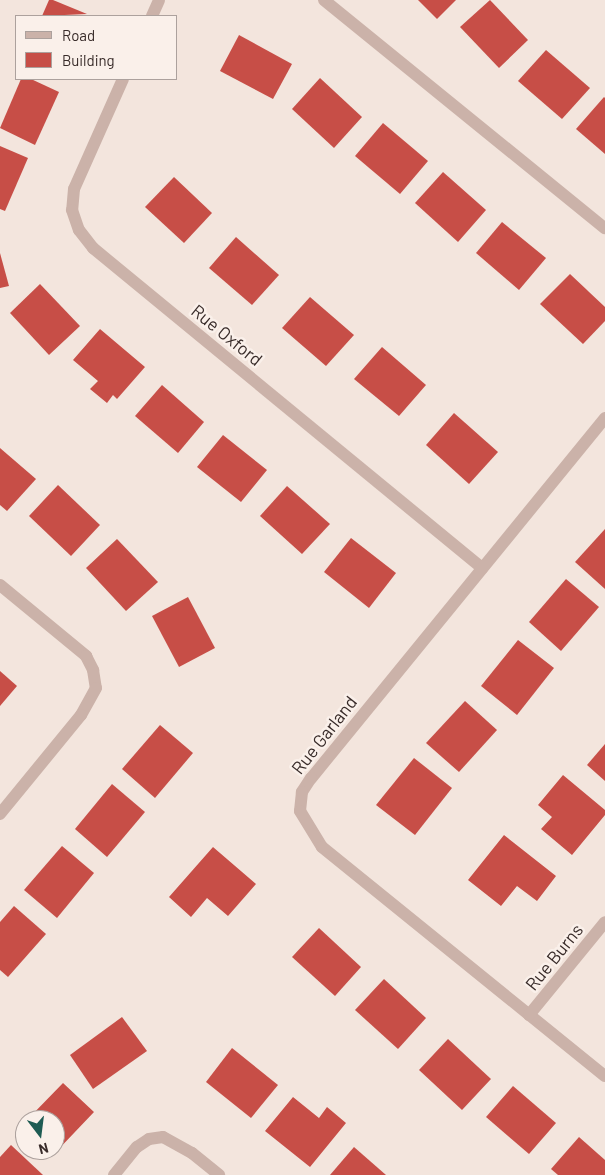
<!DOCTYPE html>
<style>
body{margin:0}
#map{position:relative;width:605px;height:1175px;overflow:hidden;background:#f3e5dd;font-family:Barlow,sans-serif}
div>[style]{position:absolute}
.building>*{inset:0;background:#c74e47}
.street>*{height:12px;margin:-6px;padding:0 6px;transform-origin:6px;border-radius:6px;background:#cbb2a9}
span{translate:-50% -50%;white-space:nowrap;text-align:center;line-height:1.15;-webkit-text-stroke:5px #faf0ea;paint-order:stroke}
.street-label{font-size:18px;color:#382b29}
.legend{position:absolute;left:15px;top:15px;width:162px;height:65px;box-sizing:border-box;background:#faf0ea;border:1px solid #aca19d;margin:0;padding:6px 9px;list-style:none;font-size:15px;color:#382b29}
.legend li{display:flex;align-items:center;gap:10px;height:25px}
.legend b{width:25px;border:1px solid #aca19d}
.north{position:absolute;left:15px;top:1110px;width:50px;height:50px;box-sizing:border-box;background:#faf0ea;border:1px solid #aca19d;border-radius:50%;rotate:165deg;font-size:14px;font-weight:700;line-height:20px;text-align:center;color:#382b29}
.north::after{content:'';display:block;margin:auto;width:18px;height:22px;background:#1e5b53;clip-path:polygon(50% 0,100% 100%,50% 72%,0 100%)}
</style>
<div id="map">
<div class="building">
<div style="clip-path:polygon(49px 0,53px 0,87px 14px,42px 16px)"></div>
<div style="clip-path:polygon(418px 0,456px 0,437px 19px)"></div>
<div style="clip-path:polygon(490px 0,528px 40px,499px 68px,460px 27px)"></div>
<div style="clip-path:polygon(239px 35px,292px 64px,273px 99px,220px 71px)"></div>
<div style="clip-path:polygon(546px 50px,590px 88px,562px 119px,518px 81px)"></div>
<div style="clip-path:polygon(320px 78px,362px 117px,334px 148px,292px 109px)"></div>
<div style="clip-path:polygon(21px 79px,31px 79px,59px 92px,35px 145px,0 128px)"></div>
<div style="clip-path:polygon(604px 97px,605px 98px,605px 154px,576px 129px)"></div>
<div style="clip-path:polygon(383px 123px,428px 161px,400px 194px,355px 156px)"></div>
<div style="clip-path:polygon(0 146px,28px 158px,5px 211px,0 209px)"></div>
<div style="clip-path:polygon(443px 172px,486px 210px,458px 242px,415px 203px)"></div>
<div style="clip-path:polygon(174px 177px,212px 213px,184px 243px,145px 207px)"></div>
<div style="clip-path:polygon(502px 222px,546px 258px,519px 290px,476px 253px)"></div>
<div style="clip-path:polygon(236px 237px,279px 275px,252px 305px,209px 268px)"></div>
<div style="clip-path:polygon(0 253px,9px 286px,0 288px)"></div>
<div style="clip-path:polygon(570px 274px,605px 307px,605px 321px,583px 344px,540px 304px)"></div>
<div style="clip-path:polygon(40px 284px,80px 326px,49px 355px,10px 313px)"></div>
<div style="clip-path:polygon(310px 297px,354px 335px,326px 366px,282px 328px)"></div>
<div style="clip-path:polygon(100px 329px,145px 367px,117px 399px,113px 395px,107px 403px,90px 389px,98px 381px,73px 360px)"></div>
<div style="clip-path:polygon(382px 347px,426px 385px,399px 416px,354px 379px)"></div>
<div style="clip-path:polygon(162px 385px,204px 422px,178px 453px,135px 416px)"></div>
<div style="clip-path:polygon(454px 413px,498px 452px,469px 484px,426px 445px)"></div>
<div style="clip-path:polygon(223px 435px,267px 470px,241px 502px,197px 467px)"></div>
<div style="clip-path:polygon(0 448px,36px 479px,7px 511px,0 505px)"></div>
<div style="clip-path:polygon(58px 485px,100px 525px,71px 556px,29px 516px)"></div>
<div style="clip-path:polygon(287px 486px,330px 524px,302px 554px,260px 516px)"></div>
<div style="clip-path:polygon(605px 529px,605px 589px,575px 562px)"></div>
<div style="clip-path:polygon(351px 538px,396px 573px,369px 608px,324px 572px)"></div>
<div style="clip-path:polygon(117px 539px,158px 582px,126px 611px,86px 568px)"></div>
<div style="clip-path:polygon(566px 579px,599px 607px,561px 651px,529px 622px)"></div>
<div style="clip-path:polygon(188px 597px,215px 648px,179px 667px,152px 616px)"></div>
<div style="clip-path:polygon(518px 640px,554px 668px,517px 715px,481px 686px)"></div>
<div style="clip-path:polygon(0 671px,17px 686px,0 706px)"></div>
<div style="clip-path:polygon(465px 701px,497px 730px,459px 772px,426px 743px)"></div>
<div style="clip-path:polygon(160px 725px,193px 753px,155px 798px,122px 769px)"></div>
<div style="clip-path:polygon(605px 744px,605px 781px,587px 765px)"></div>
<div style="clip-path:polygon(414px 758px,452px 788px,415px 835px,376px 805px)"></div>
<div style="clip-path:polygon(563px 775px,605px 810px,605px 815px,572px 855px,541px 829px,552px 817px,538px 805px)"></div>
<div style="clip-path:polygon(112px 784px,145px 812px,107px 857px,75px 829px)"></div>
<div style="clip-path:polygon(504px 835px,556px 876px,537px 901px,517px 886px,501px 906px,468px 880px)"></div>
<div style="clip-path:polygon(62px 846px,94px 873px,57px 918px,24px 890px)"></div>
<div style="clip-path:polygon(213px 847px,256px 884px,228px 916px,207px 898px,191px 917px,169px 897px)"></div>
<div style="clip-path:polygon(14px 906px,46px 934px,8px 977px,0 970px,0 922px)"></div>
<div style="clip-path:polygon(319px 928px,361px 967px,335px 996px,292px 957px)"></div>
<div style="clip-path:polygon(384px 979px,426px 1018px,398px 1049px,355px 1010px)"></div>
<div style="clip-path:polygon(122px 1017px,147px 1051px,93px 1089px,70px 1055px)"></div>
<div style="clip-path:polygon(448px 1039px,491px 1079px,462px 1110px,419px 1070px)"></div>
<div style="clip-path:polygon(232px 1048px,278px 1085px,251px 1118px,206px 1082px)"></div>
<div style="clip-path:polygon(63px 1083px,94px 1112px,54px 1154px,50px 1150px,55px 1150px,55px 1120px,27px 1120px)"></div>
<div style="clip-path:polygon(513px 1086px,556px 1123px,529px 1154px,486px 1117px)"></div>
<div style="clip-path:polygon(293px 1097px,319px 1118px,327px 1107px,346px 1123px,310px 1167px,265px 1131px)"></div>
<div style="clip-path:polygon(579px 1137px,605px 1160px,605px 1175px,558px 1175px,551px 1169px)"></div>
<div style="clip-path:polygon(11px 1145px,43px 1175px,0 1175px,0 1157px)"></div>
<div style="clip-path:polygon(354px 1147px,386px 1175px,330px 1175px)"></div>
</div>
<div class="street">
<div style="left:324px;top:0;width:362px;rotate:39.1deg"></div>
<div style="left:152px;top:16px;width:17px;rotate:-66deg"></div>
<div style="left:123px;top:79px;width:120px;rotate:114deg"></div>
<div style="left:74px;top:189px;width:21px;rotate:95deg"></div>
<div style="left:72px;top:210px;width:21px;rotate:71deg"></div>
<div style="left:79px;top:230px;width:23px;rotate:52deg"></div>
<div style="left:93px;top:248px;width:504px;rotate:39.44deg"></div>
<div style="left:605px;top:418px;width:465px;rotate:129.2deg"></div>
<div style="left:311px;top:778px;width:17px;rotate:123deg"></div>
<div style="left:302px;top:792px;width:19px;rotate:96deg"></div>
<div style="left:300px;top:811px;width:42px;rotate:58.6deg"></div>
<div style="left:322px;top:847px;width:364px;rotate:39deg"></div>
<div style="left:0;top:585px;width:112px;rotate:39.5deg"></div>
<div style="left:86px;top:656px;width:16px;rotate:63deg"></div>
<div style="left:93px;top:670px;width:18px;rotate:81deg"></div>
<div style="left:96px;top:688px;width:31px;rotate:119deg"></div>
<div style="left:81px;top:715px;width:128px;rotate:129.3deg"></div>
<div style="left:529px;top:1015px;width:120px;rotate:-50.7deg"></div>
<div style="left:114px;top:1175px;width:36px;rotate:-51deg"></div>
<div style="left:137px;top:1147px;width:14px;rotate:-34deg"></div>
<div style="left:149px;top:1139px;width:14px;rotate:-8deg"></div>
<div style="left:163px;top:1137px;width:33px;rotate:29deg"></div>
<div style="left:192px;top:1153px;width:35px;rotate:39deg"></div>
</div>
<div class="street-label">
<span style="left:227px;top:335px;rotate:39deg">Rue Oxford</span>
<span style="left:324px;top:735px;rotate:-52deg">Rue Garland</span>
<span style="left:554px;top:957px;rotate:-51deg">Rue Burns</span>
</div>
<ul class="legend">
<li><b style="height:6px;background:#cbb2a9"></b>Road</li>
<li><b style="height:14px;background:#c74e47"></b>Building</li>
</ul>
<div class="north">N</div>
</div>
